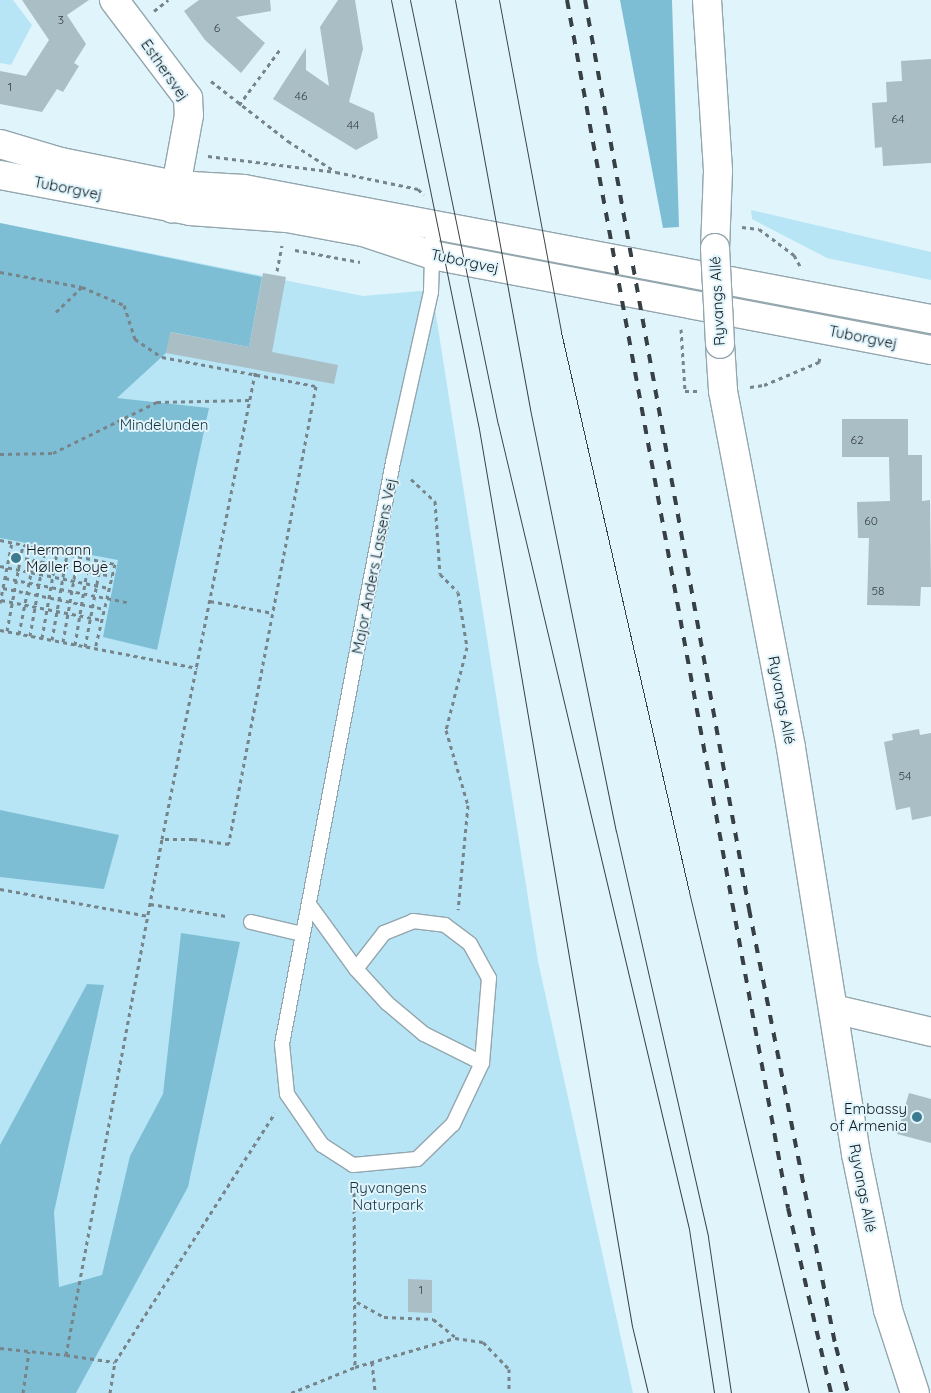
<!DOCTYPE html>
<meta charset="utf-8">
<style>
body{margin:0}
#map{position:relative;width:931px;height:1393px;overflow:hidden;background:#e0f4fc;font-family:Quicksand,sans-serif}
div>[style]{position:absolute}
.green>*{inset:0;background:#b7e5f6}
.forest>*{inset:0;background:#7ebed5}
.building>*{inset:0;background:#aabec5}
.path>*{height:3px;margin-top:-1.5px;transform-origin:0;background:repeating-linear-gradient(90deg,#77848a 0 4px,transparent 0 8px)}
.roads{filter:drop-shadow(1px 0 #93a6ad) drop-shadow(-1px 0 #93a6ad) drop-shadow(0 1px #93a6ad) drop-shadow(0 -1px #93a6ad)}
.service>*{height:14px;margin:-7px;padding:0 7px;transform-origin:7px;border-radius:7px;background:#fff}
.minor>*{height:28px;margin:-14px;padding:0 14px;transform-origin:14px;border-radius:14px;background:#fff}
.tertiary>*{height:28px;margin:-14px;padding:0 14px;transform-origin:14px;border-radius:14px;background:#fff}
.tram>*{height:1px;margin:-0.5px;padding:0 0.5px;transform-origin:0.5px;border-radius:0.5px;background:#374145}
.rail>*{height:4px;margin-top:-2px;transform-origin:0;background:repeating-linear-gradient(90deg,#374145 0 9px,transparent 0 18px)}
.bridges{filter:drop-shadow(1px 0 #93a6ad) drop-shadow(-1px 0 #93a6ad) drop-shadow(0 1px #93a6ad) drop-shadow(0 -1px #93a6ad)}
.tertiary-bridge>*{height:28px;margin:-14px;padding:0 14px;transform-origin:14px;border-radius:14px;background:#fff}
.dots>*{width:14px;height:14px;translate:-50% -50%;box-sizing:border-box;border:2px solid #e0f4fc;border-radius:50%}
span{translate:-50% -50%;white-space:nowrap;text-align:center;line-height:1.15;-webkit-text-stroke:4px #e0f4fc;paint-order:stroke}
.number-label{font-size:12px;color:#364145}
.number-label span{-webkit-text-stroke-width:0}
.street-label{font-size:15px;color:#10171a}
.park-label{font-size:15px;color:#14333e}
.poi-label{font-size:15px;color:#10171a}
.left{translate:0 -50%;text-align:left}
.right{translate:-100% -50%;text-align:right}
</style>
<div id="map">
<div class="green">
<div style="clip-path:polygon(0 0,13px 0,32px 25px,11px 65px,0 63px)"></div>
<div style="clip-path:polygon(751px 210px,931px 252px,931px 280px,827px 258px,752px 219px)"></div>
<div style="clip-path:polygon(0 223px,363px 296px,432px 290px,538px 961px,633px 1393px,0 1393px)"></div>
</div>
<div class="forest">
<div style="clip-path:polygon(620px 0,672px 0,679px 227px,663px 228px)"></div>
<div style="clip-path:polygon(0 223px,262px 277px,249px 347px,171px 332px,166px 353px,117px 398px,209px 408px,157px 650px,103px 637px,118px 560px,0 538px)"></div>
<div style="clip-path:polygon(0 810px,119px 835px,104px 889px,0 877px)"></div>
<div style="clip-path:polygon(181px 933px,240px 942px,188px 1187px,76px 1393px,0 1393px,0 1145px,87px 984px,104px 985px,54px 1212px,59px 1287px,102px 1275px,130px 1156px,163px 1094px)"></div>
</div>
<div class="building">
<div style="clip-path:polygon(22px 0,89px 0,67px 15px,86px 44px,74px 63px,79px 66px,63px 92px,57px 89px,42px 112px,0 104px,0 71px,26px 76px,49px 40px)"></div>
<div style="clip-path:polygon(199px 0,270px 0,271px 11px,236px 17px,265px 43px,241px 73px,205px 40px,184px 11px)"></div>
<div style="clip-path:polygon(338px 0,355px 0,363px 49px,349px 102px,374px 113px,378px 138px,356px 150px,273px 99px,306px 48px,306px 70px,329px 86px,320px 27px)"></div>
<div style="clip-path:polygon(931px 59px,931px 163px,883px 166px,882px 147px,875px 148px,872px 103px,887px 102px,886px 82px,902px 81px,901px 61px)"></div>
<div style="clip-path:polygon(263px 273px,286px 277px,272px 352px,338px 365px,334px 384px,166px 353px,170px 332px,249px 347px)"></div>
<div style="clip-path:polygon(842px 419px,908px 419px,908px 455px,922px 455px,922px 501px,930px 500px,931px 587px,921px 587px,920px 606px,867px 605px,869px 538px,858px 538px,857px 502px,890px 501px,889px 457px,842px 457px)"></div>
<div style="clip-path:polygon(919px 729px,920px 735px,931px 733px,931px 816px,912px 820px,910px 807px,896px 810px,884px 742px,893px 740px,892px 734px)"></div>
<div style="clip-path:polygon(909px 1093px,931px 1099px,931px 1143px,897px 1134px)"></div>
<div style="clip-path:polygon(408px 1279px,432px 1280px,432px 1313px,408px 1312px)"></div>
</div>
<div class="path">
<div style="left:154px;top:11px;width:18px;rotate:-38deg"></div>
<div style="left:211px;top:81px;width:98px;rotate:37.9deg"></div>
<div style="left:288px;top:141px;width:54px;rotate:32.8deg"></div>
<div style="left:239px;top:105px;width:71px;rotate:-53.6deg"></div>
<div style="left:208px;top:156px;width:129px;rotate:7.1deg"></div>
<div style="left:336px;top:172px;width:84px;rotate:11.7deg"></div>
<div style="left:418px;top:189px;width:8px;rotate:45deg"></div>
<div style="left:742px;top:227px;width:17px;rotate:7deg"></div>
<div style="left:759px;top:229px;width:44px;rotate:36.6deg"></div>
<div style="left:794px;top:255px;width:13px;rotate:61deg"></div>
<div style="left:295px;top:250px;width:66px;rotate:10.5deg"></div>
<div style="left:277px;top:271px;width:26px;rotate:-79deg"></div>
<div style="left:0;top:272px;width:83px;rotate:10.4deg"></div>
<div style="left:82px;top:287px;width:46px;rotate:23.2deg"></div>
<div style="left:124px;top:305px;width:36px;rotate:72deg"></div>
<div style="left:135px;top:339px;width:32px;rotate:34deg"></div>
<div style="left:162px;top:357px;width:157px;rotate:10.7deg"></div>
<div style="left:316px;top:386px;width:466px;rotate:100.8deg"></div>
<div style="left:229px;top:844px;width:36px;rotate:-172deg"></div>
<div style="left:193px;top:839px;width:31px;rotate:180deg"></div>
<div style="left:56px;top:312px;width:36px;rotate:-44deg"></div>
<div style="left:681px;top:329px;width:62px;rotate:86.3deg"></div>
<div style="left:685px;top:391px;width:12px"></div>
<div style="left:750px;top:387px;width:14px;rotate:-8deg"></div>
<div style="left:764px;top:385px;width:60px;rotate:-22.7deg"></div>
<div style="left:819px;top:362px;width:5px;rotate:-79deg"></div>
<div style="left:0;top:454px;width:53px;rotate:-1.1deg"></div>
<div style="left:53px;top:453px;width:116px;rotate:-26.1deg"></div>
<div style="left:157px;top:402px;width:92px;rotate:-1.2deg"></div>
<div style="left:411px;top:479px;width:33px;rotate:43deg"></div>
<div style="left:435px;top:501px;width:73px;rotate:86.1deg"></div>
<div style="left:440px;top:574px;width:25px;rotate:45deg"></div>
<div style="left:458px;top:592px;width:56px;rotate:80.7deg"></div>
<div style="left:467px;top:647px;width:86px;rotate:104.2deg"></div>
<div style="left:446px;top:730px;width:78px;rotate:73.7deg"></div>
<div style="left:468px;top:805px;width:105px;rotate:95.4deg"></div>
<div style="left:0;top:540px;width:117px;rotate:11.8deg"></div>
<div style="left:115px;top:564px;width:87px;rotate:103.2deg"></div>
<div style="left:9px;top:555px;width:105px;rotate:11.5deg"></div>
<div style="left:0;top:566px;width:111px;rotate:11.4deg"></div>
<div style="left:5px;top:578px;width:128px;rotate:11.2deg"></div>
<div style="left:3px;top:588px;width:103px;rotate:11.7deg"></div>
<div style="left:1px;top:600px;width:103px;rotate:11.2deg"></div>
<div style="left:210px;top:601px;width:64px;rotate:10.8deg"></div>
<div style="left:0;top:603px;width:62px;rotate:-78.9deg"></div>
<div style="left:0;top:630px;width:201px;rotate:10.9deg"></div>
<div style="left:7px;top:631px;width:87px;rotate:-79.5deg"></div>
<div style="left:19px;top:634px;width:89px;rotate:-78.9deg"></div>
<div style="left:30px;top:636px;width:87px;rotate:-80.1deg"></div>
<div style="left:42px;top:638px;width:87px;rotate:-80.1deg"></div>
<div style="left:52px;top:640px;width:87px;rotate:-80.1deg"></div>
<div style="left:63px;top:642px;width:87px;rotate:-80.1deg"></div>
<div style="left:75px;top:645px;width:87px;rotate:-80.8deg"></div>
<div style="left:85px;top:647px;width:86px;rotate:-79.3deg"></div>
<div style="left:0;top:889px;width:151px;rotate:10.3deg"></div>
<div style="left:150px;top:904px;width:77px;rotate:9deg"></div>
<div style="left:354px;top:1185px;width:182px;rotate:89.7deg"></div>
<div style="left:357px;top:1302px;width:31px;rotate:29deg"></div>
<div style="left:384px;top:1317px;width:49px;rotate:2.3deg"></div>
<div style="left:433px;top:1319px;width:28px;rotate:39deg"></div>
<div style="left:0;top:1348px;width:66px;rotate:6.1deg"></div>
<div style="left:66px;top:1355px;width:525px;rotate:-79.46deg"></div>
<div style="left:162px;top:839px;width:478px;rotate:-78.7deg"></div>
<div style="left:66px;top:1355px;width:49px;rotate:8.1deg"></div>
<div style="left:372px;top:1362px;width:31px;rotate:84deg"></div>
<div style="left:23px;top:1393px;width:42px;rotate:-81.9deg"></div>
<div style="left:110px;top:1393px;width:31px;rotate:-81deg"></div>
<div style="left:115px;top:1362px;width:296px;rotate:-57.3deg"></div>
<div style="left:291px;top:1393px;width:69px;rotate:-22.1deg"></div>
<div style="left:355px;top:1367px;width:104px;rotate:-16.2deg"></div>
<div style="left:455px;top:1338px;width:28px;rotate:8deg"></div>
<div style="left:483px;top:1342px;width:37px;rotate:46deg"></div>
<div style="left:509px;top:1369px;width:24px;rotate:90deg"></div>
</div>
<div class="roads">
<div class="service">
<div style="left:311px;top:907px;width:77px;rotate:54deg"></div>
<div style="left:356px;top:969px;width:46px;rotate:47.6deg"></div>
<div style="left:387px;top:1003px;width:48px;rotate:40deg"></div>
<div style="left:424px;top:1034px;width:65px;rotate:26.6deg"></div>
<div style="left:251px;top:922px;width:52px;rotate:13.2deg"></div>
<div style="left:356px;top:969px;width:46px;rotate:-52.1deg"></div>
<div style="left:384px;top:933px;width:31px;rotate:-22deg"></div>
<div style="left:413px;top:921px;width:32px;rotate:7deg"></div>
<div style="left:445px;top:925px;width:31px;rotate:37deg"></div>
<div style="left:470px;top:944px;width:39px;rotate:61deg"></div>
<div style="left:489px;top:978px;width:85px;rotate:94.7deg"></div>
<div style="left:482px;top:1063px;width:68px;rotate:115.4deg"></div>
<div style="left:453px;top:1124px;width:50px;rotate:135.8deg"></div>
<div style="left:417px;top:1159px;width:64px;rotate:174.6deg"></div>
<div style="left:353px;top:1165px;width:37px;rotate:-147deg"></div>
<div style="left:322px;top:1145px;width:62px;rotate:-124.5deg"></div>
<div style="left:287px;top:1094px;width:50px;rotate:-95.7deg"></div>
<div style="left:282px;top:1044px;width:592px;rotate:-79.2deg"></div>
<div style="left:393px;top:462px;width:174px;rotate:-77.4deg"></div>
<div style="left:431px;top:292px;width:67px;rotate:-88.3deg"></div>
</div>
<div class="minor">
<div style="left:114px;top:0;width:123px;rotate:52.9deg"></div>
<div style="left:188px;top:98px;width:17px;rotate:87deg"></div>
<div style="left:189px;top:115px;width:95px;rotate:100.4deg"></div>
<div style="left:834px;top:1009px;width:100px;rotate:13.3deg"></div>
</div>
<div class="tertiary">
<div style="left:707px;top:0;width:171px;rotate:86.3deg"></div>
<div style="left:718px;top:171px;width:77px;rotate:92.2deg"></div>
<div style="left:0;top:144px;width:64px;rotate:16.4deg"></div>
<div style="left:61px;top:162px;width:116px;rotate:11.4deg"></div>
<div style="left:175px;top:185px;width:69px;rotate:3.3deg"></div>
<div style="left:244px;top:189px;width:699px;rotate:10.72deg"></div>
<div style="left:0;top:175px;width:193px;rotate:10.7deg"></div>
<div style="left:190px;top:211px;width:97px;rotate:4.1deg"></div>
<div style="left:287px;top:218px;width:77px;rotate:10.4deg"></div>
<div style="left:363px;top:232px;width:73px;rotate:18.4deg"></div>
<div style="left:432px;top:255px;width:508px;rotate:10.78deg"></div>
<div style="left:720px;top:344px;width:47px;rotate:86.3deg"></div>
<div style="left:723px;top:391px;width:363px;rotate:79.2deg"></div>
<div style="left:791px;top:748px;width:411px;rotate:80.9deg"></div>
<div style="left:856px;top:1154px;width:159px;rotate:78.4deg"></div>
<div style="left:888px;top:1310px;width:87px;rotate:72deg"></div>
</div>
</div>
<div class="tram">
<div style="left:391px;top:0;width:438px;rotate:78.4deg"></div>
<div style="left:479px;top:429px;width:910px;rotate:80.32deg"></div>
<div style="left:632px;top:1326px;width:69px;rotate:76.6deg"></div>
<div style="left:410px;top:0;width:433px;rotate:78.3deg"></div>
<div style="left:498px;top:424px;width:827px;rotate:76.65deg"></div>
<div style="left:689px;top:1229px;width:166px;rotate:81.3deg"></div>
<div style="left:455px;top:0;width:416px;rotate:79.6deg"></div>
<div style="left:530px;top:409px;width:431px;rotate:78.5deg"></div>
<div style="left:616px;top:831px;width:416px;rotate:77.2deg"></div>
<div style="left:708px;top:1237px;width:158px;rotate:81.6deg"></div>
<div style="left:499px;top:0;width:338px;rotate:79.4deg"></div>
<div style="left:561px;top:332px;width:574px;rotate:77.12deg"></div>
<div style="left:689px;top:892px;width:515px;rotate:76.53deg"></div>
</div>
<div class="rail">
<div style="left:567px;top:0;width:1228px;rotate:79.63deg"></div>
<div style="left:788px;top:1208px;width:190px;rotate:76.9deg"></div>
<div style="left:585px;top:0;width:924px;rotate:79.77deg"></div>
<div style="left:749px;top:909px;width:447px;rotate:78.8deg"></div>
<div style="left:836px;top:1347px;width:48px;rotate:75.4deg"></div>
</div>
<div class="bridges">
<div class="tertiary-bridge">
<div style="left:715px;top:248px;width:96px;rotate:87deg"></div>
</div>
</div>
<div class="dots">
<div style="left:16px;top:558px;background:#3c7a90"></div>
<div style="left:917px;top:1117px;background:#3c7a90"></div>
</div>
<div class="number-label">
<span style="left:61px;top:20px">3</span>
<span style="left:217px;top:28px">6</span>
<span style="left:10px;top:87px">1</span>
<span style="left:301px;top:96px">46</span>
<span style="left:898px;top:119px">64</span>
<span style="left:353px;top:125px">44</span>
<span style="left:857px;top:440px">62</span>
<span style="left:871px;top:521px">60</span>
<span style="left:878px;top:591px">58</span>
<span style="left:905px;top:776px">54</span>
<span style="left:421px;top:1290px">1</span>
</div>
<div class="street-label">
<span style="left:165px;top:70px;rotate:55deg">Esthersvej</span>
<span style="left:68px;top:188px;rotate:11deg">Tuborgvej</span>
<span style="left:465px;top:261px;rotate:12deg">Tuborgvej</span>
<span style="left:717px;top:301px;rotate:-93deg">Ryvangs Allé</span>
<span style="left:863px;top:337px;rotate:11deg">Tuborgvej</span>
<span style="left:374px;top:566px;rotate:-79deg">Major Anders Lassens Vej</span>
<span style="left:782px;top:700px;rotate:79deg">Ryvangs Allé</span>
<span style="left:863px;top:1188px;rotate:79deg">Ryvangs Allé</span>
</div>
<div class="park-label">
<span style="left:164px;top:425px">Mindelunden</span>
<span style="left:388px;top:1196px">Ryvangens<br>Naturpark</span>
</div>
<div class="poi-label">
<span class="left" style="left:26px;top:558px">Hermann<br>Møller Boye</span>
<span class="right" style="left:907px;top:1117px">Embassy<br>of Armenia</span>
</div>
</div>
